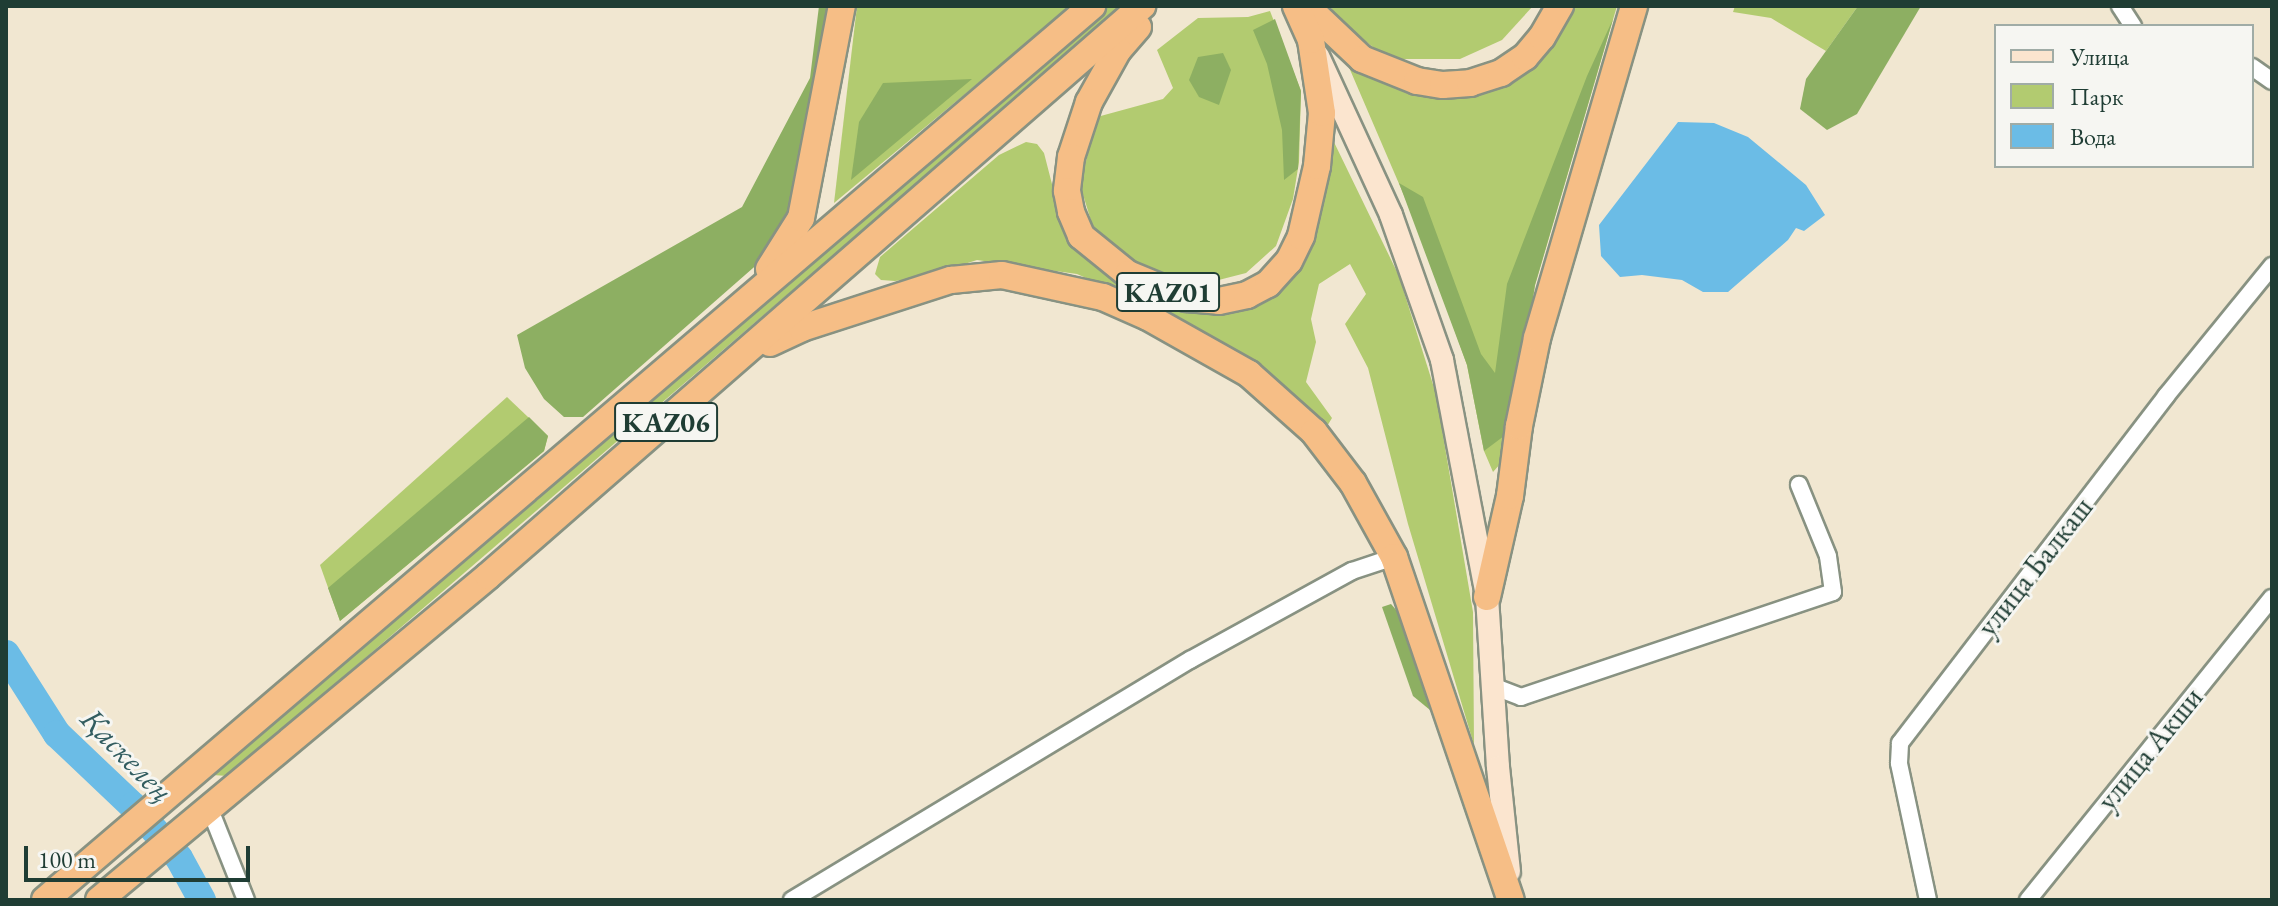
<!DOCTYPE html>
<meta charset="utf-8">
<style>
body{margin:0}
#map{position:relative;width:2278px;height:906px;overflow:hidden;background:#f1e7d1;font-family:"EB Garamond",serif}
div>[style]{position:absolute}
.green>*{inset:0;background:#b2cb70}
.forest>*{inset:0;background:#8daf62}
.water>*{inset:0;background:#6bbce6}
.river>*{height:28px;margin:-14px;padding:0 14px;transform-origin:14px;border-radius:14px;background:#6bbce6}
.roads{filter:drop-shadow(2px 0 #889282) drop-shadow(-2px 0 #889282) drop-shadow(0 2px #889282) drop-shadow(0 -2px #889282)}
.minor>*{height:16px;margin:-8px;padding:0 8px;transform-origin:8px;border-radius:8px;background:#fff}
.secondary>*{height:22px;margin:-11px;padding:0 11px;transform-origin:11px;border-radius:11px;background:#fbe5cf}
.trunk>*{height:26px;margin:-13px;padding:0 13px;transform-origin:13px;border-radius:13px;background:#f6be86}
span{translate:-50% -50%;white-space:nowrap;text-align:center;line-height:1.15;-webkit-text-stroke:6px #f6f6f2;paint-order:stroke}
.shield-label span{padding:2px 6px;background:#f6f6f2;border:2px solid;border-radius:6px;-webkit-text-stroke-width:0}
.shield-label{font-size:28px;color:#1f3d34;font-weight:700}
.street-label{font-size:30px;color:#1f3d34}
.water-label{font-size:32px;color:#325d60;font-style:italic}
.frame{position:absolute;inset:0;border:8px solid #1f3d34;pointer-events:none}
.legend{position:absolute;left:1994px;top:24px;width:260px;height:144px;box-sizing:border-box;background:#f6f6f2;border:2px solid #a0aca6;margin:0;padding:10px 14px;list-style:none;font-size:24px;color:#1f3d34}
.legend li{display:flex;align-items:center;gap:16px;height:40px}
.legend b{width:40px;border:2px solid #a0aca6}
.scale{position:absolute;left:24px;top:846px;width:226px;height:36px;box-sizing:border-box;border:4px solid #1f3d34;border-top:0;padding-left:10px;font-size:24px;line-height:28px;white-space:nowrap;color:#1f3d34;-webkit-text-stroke:6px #f6f6f2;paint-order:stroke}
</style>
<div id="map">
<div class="green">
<div style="clip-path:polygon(857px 6px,1071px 6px,834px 203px)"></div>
<div style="clip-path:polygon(1105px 6px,1123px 6px,228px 776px,212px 775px)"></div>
<div style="clip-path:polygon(1330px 6px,1533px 6px,1502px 40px,1460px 59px,1388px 59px,1340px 21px)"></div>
<div style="clip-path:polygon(1566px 6px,1617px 6px,1535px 285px,1512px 430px,1501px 463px,1493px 472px,1484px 451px,1467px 365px,1418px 228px,1348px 65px,1371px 69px,1434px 97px,1495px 86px)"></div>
<div style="clip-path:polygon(1735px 6px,1858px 6px,1826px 51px,1771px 18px,1733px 12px)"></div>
<div style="clip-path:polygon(1270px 11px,1301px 91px,1299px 162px,1293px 199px,1276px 246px,1246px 273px,1203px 284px,1139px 268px,1093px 227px,1080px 185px,1097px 117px,1163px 99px,1173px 88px,1157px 50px,1198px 18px,1248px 17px)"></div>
<div style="clip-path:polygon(1331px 136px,1399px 276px,1436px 394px,1473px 612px,1474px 745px,1408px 524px,1368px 368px,1345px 324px,1366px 294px,1350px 264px,1319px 284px,1311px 319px,1316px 342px,1306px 382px,1332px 418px,1326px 428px,1282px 384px,1186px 322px,1077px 274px,977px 260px,927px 276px,895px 281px,881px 280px,875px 274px,880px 257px,999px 155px,1026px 142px,1037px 144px,1044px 153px,1062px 223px,1155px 295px,1259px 300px)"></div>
<div style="clip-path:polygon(507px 397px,548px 436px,544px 451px,340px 621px,320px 565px)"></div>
</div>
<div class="forest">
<div style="clip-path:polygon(819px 6px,827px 6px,795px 208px,761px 261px,583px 417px,564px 417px,544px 399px,525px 368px,517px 335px,742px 207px,810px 78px)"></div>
<div style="clip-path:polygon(1858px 6px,1921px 6px,1857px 114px,1827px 130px,1800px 109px,1806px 79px)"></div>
<div style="clip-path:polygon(1275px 19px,1301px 91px,1298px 169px,1284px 180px,1282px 130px,1267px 64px,1253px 30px)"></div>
<div style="clip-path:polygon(1613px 19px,1535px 285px,1512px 430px,1484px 451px,1467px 365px,1399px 183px,1423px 197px,1481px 354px,1495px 373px,1507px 284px,1587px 76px)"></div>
<div style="clip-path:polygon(1223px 53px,1231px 70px,1219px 105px,1199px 97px,1189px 80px,1198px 57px)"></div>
<div style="clip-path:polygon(972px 79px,851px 180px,859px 122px,883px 83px)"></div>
<div style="clip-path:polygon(529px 417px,548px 436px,544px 451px,340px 621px,328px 588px)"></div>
<div style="clip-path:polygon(1391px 604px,1404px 619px,1434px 709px,1430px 710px,1413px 696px,1382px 607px)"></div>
</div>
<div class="water">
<div style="clip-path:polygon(1678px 122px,1714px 123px,1748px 137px,1806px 185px,1825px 215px,1804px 231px,1796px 228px,1788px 240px,1728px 292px,1703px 292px,1682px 280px,1642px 275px,1620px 277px,1601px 256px,1599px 225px)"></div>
</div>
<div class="river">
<div style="left:6px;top:654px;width:95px;rotate:57.5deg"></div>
<div style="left:57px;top:734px;width:105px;rotate:43.5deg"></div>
<div style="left:133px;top:806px;width:69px;rotate:48.5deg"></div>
<div style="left:179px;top:858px;width:48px;rotate:61.3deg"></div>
</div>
<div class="roads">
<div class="minor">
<div style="left:2120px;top:6px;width:24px;rotate:57deg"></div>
<div style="left:2252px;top:67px;width:24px;rotate:35deg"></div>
<div style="left:1495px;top:687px;width:28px;rotate:21deg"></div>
<div style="left:1521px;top:697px;width:329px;rotate:-18.6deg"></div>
<div style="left:1833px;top:592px;width:36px;rotate:-98deg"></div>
<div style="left:1828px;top:556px;width:77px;rotate:-112.2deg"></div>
<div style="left:209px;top:807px;width:100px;rotate:68.3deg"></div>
<div style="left:792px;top:900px;width:465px;rotate:-31.1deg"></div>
<div style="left:1190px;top:660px;width:185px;rotate:-28.8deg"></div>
<div style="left:1352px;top:571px;width:44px;rotate:-18.4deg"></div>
<div style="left:1928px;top:900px;width:140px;rotate:-102deg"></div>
<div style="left:1899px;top:763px;width:20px;rotate:-87deg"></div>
<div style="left:1900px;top:743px;width:437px;rotate:-52.5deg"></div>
<div style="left:2166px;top:396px;width:168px;rotate:-50.8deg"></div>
<div style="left:2028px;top:900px;width:388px;rotate:-51.1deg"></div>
</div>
<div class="secondary">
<div style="left:1318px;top:56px;width:175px;rotate:65.3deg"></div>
<div style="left:1391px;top:215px;width:154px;rotate:70.6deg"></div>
<div style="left:1442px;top:360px;width:241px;rotate:79.2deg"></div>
<div style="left:1487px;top:597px;width:170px;rotate:86.3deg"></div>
<div style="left:1498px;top:767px;width:105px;rotate:84deg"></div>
</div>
<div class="trunk">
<div style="left:1306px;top:6px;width:77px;rotate:43.4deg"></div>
<div style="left:1362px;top:59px;width:59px;rotate:21.8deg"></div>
<div style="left:1417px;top:81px;width:26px;rotate:9deg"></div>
<div style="left:1443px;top:85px;width:27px;rotate:-4deg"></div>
<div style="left:1470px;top:83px;width:33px;rotate:-18deg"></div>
<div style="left:1501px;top:73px;width:29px;rotate:-34deg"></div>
<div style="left:1525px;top:57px;width:26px;rotate:-50deg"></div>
<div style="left:1542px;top:37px;width:36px;rotate:-60deg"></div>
<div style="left:1138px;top:27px;width:30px;rotate:131deg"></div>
<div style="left:1118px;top:50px;width:60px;rotate:119.1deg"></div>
<div style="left:1089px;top:102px;width:58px;rotate:108.1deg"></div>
<div style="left:1071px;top:157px;width:34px;rotate:97deg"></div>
<div style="left:1067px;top:191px;width:21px;rotate:79deg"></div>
<div style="left:1071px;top:212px;width:26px;rotate:67deg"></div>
<div style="left:1081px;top:236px;width:60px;rotate:39deg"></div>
<div style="left:1128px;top:274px;width:63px;rotate:22.5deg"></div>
<div style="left:1186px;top:298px;width:33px;rotate:5deg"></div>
<div style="left:1219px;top:301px;width:29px;rotate:-12deg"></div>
<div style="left:1247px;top:295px;width:24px;rotate:-28deg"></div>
<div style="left:1268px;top:284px;width:31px;rotate:-48deg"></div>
<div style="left:1289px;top:261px;width:28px;rotate:-64deg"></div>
<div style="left:1301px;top:236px;width:72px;rotate:-77.1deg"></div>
<div style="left:1317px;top:166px;width:53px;rotate:-84.6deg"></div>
<div style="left:1322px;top:113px;width:74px;rotate:-98.6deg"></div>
<div style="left:1311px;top:40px;width:37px;rotate:-114deg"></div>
<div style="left:769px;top:269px;width:60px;rotate:-57.9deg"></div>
<div style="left:801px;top:218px;width:216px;rotate:-79.1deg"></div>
<div style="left:770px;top:343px;width:35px;rotate:-25deg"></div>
<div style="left:802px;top:328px;width:157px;rotate:-17.9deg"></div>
<div style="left:951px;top:280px;width:51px;rotate:-5.6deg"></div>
<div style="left:1002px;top:275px;width:103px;rotate:12.3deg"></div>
<div style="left:1103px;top:297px;width:49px;rotate:24deg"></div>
<div style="left:1148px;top:317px;width:116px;rotate:29.4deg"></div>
<div style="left:1249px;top:374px;width:87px;rotate:41.7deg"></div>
<div style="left:1314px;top:432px;width:64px;rotate:52.6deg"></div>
<div style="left:1353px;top:483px;width:85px;rotate:61deg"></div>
<div style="left:1394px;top:557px;width:362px;rotate:71.2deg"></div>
<div style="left:1487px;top:597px;width:104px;rotate:-77.2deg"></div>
<div style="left:1510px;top:496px;width:71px;rotate:-82.7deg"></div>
<div style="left:1519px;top:426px;width:90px;rotate:-78.4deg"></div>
<div style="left:1537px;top:338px;width:346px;rotate:-73.7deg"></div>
<div style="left:45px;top:900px;width:1377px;rotate:-40.49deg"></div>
<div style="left:99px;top:900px;width:506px;rotate:-39.79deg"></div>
<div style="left:488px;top:576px;width:868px;rotate:-41.07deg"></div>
</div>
</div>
<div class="shield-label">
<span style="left:1168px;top:292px">KАZ01</span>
<span style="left:666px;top:422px">KАZ06</span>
</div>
<div class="street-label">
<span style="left:2035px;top:567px;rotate:-52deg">улица Балкаш</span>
<span style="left:2150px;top:749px;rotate:-51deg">улица Акши</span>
</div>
<div class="water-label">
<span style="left:127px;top:755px;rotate:46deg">Қаскелең</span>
</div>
<div class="frame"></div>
<ul class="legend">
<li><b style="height:10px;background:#fbe5cf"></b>Улица</li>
<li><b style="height:22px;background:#b2cb70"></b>Парк</li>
<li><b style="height:22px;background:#6bbce6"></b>Вода</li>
</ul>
<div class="scale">100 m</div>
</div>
